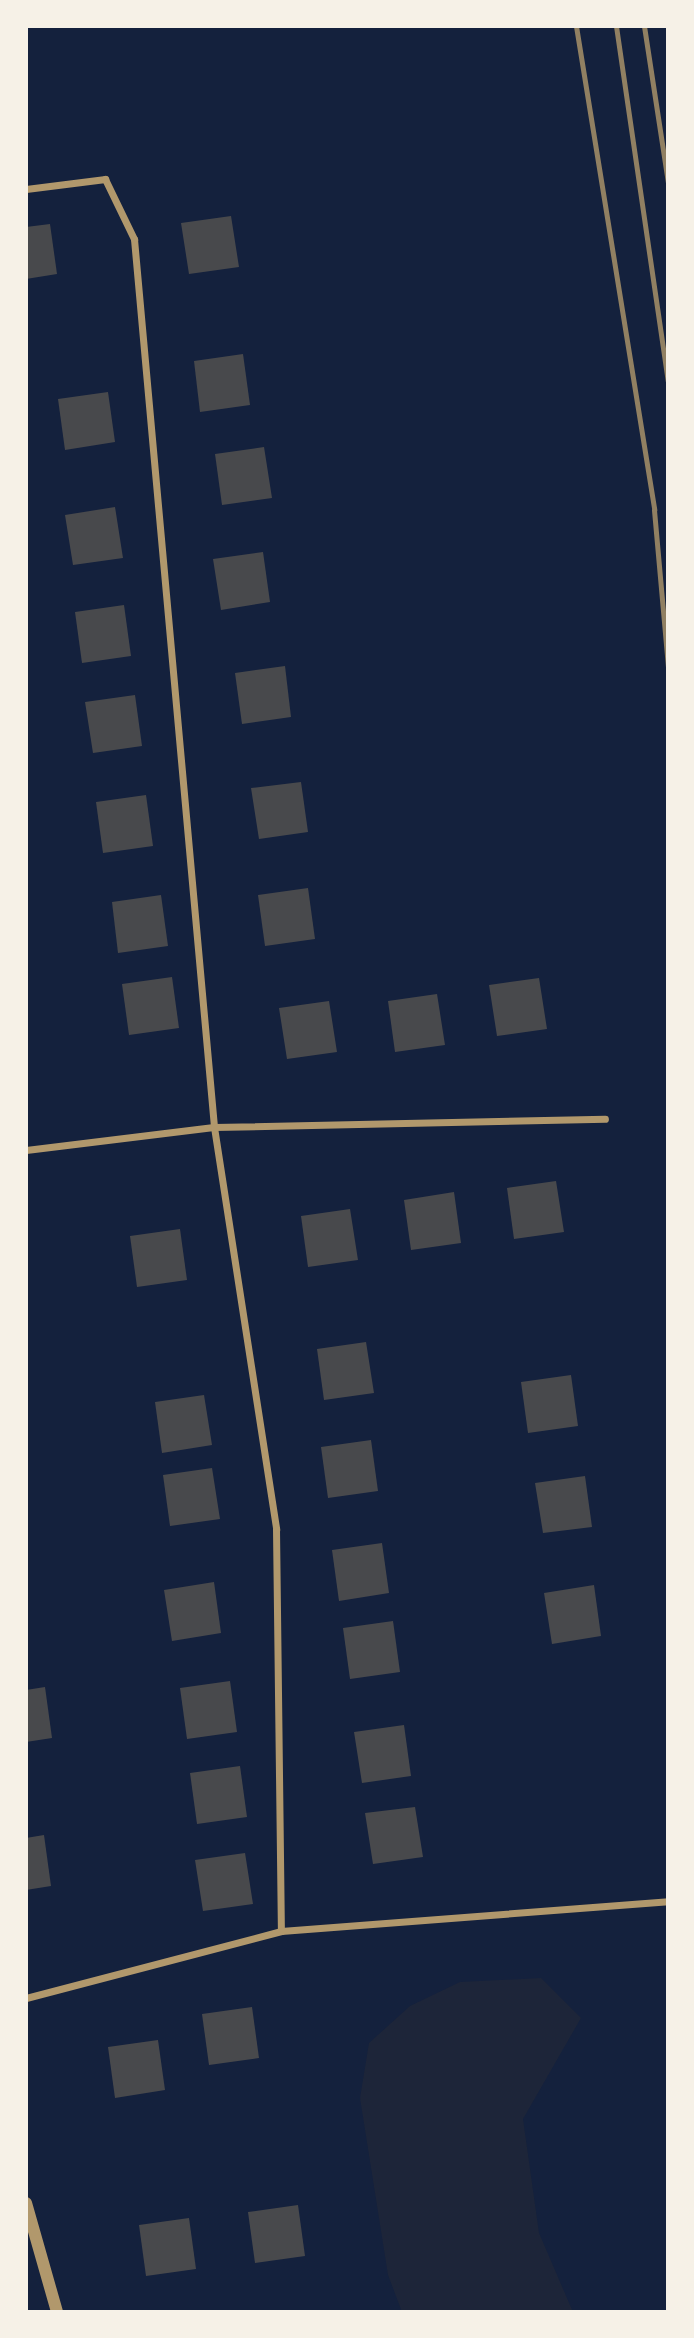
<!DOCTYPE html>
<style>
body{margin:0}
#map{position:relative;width:694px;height:2338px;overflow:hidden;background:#14213d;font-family:"IBM Plex Sans",sans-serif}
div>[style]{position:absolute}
.green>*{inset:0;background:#1d2539}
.building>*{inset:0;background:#48494c}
.minor>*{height:7px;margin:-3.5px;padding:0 3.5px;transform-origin:3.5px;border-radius:3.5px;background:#b1986c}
.tertiary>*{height:12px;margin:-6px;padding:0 6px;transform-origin:6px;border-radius:6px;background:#b1986c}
.rail>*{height:5px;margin:-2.5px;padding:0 2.5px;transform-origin:2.5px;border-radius:2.5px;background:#918062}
span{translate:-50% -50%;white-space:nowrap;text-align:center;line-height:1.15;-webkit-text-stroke:6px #f6f1e7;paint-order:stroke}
.frame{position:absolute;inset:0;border:28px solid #f6f1e7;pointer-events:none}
</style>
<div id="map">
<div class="green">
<div style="clip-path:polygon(541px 1978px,581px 2018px,523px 2119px,539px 2233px,573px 2312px,402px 2312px,388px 2275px,360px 2098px,369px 2043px,410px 2006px,460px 1982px)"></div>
</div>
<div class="building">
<div style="clip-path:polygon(231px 216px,239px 267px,189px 274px,181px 223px)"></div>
<div style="clip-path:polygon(50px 224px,57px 274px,26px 279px,26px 227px)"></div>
<div style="clip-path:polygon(243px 354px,250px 405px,200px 412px,194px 361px)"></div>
<div style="clip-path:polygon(108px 392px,115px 442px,65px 450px,58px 399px)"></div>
<div style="clip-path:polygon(264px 447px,272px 498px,222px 505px,215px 454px)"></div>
<div style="clip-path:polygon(115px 507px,123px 558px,73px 565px,65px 515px)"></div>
<div style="clip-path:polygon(263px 552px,270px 602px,221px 610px,213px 559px)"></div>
<div style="clip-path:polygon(124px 605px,131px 656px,82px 663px,75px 612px)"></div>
<div style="clip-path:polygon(285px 666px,291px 717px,242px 724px,235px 673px)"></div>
<div style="clip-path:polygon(135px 695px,142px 746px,93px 753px,85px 702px)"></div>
<div style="clip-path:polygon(301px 782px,308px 832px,259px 839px,251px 788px)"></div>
<div style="clip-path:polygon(146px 795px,153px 846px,103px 853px,96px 802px)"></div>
<div style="clip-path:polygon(308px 888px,315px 939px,265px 946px,258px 895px)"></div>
<div style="clip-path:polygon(161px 895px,168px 946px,118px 953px,112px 902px)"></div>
<div style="clip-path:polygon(172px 977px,179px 1028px,129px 1035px,122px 984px)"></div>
<div style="clip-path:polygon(539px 978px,547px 1029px,497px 1036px,489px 985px)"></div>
<div style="clip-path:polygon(437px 994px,445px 1045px,395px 1052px,388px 1001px)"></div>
<div style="clip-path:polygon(329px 1001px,337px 1052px,287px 1059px,279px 1008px)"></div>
<div style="clip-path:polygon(556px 1181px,564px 1232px,514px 1239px,507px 1188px)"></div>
<div style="clip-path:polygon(454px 1192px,461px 1243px,411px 1250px,404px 1200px)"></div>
<div style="clip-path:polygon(350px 1209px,358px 1260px,308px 1267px,301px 1216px)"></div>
<div style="clip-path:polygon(180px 1229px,187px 1280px,137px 1287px,130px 1236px)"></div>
<div style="clip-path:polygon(366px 1342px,374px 1393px,324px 1400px,317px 1349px)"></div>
<div style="clip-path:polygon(571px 1375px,578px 1426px,528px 1433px,521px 1382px)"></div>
<div style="clip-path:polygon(204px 1395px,212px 1445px,162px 1453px,155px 1402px)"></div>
<div style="clip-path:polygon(371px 1440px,378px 1491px,328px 1498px,321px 1447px)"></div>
<div style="clip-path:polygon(212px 1468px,220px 1519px,170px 1526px,163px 1475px)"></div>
<div style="clip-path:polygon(585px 1476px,592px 1527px,543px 1533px,535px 1483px)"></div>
<div style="clip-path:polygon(382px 1543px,389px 1593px,339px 1601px,332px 1550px)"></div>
<div style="clip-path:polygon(214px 1582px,221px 1633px,172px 1641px,164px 1590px)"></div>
<div style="clip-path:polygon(594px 1585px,601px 1636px,552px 1644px,544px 1593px)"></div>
<div style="clip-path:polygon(393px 1621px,400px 1672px,350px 1679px,343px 1628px)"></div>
<div style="clip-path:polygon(230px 1681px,237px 1732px,187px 1739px,180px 1688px)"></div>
<div style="clip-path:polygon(45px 1687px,52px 1738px,26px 1742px,26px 1690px)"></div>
<div style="clip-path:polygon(404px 1725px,411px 1776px,362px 1783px,354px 1732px)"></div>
<div style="clip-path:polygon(240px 1766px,247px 1817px,197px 1824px,190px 1773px)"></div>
<div style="clip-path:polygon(415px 1807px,423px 1857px,373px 1864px,365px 1813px)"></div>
<div style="clip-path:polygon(44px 1835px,51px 1886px,26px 1890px,26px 1838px)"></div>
<div style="clip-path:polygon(245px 1853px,253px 1904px,203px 1911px,195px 1860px)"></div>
<div style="clip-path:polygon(252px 2007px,259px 2058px,209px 2065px,202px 2014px)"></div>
<div style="clip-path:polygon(158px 2040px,165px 2090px,115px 2098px,108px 2047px)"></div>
<div style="clip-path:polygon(298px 2205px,305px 2256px,255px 2263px,248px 2212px)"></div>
<div style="clip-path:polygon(189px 2218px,196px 2269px,146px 2276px,139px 2225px)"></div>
</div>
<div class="minor">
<div style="left:26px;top:189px;width:80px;rotate:-7.2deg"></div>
<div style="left:105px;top:179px;width:67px;rotate:64.2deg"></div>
<div style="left:134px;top:239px;width:892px;rotate:84.85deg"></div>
<div style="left:214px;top:1127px;width:407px;rotate:81.2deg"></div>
<div style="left:276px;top:1529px;width:402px;rotate:89.3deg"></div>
<div style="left:26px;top:1150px;width:189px;rotate:-7deg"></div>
<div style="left:214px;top:1127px;width:391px;rotate:-1.2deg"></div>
<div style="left:26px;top:1998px;width:264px;rotate:-14.7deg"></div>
<div style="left:281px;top:1931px;width:388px;rotate:-4.4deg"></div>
</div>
<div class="tertiary">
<div style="left:26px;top:2203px;width:113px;rotate:74.1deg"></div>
</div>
<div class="rail">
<div style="left:576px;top:26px;width:490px;rotate:80.8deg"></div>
<div style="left:654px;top:510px;width:159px;rotate:84.9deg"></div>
<div style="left:616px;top:26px;width:359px;rotate:81.7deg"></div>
<div style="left:644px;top:26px;width:159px;rotate:81.3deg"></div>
</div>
<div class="frame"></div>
</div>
